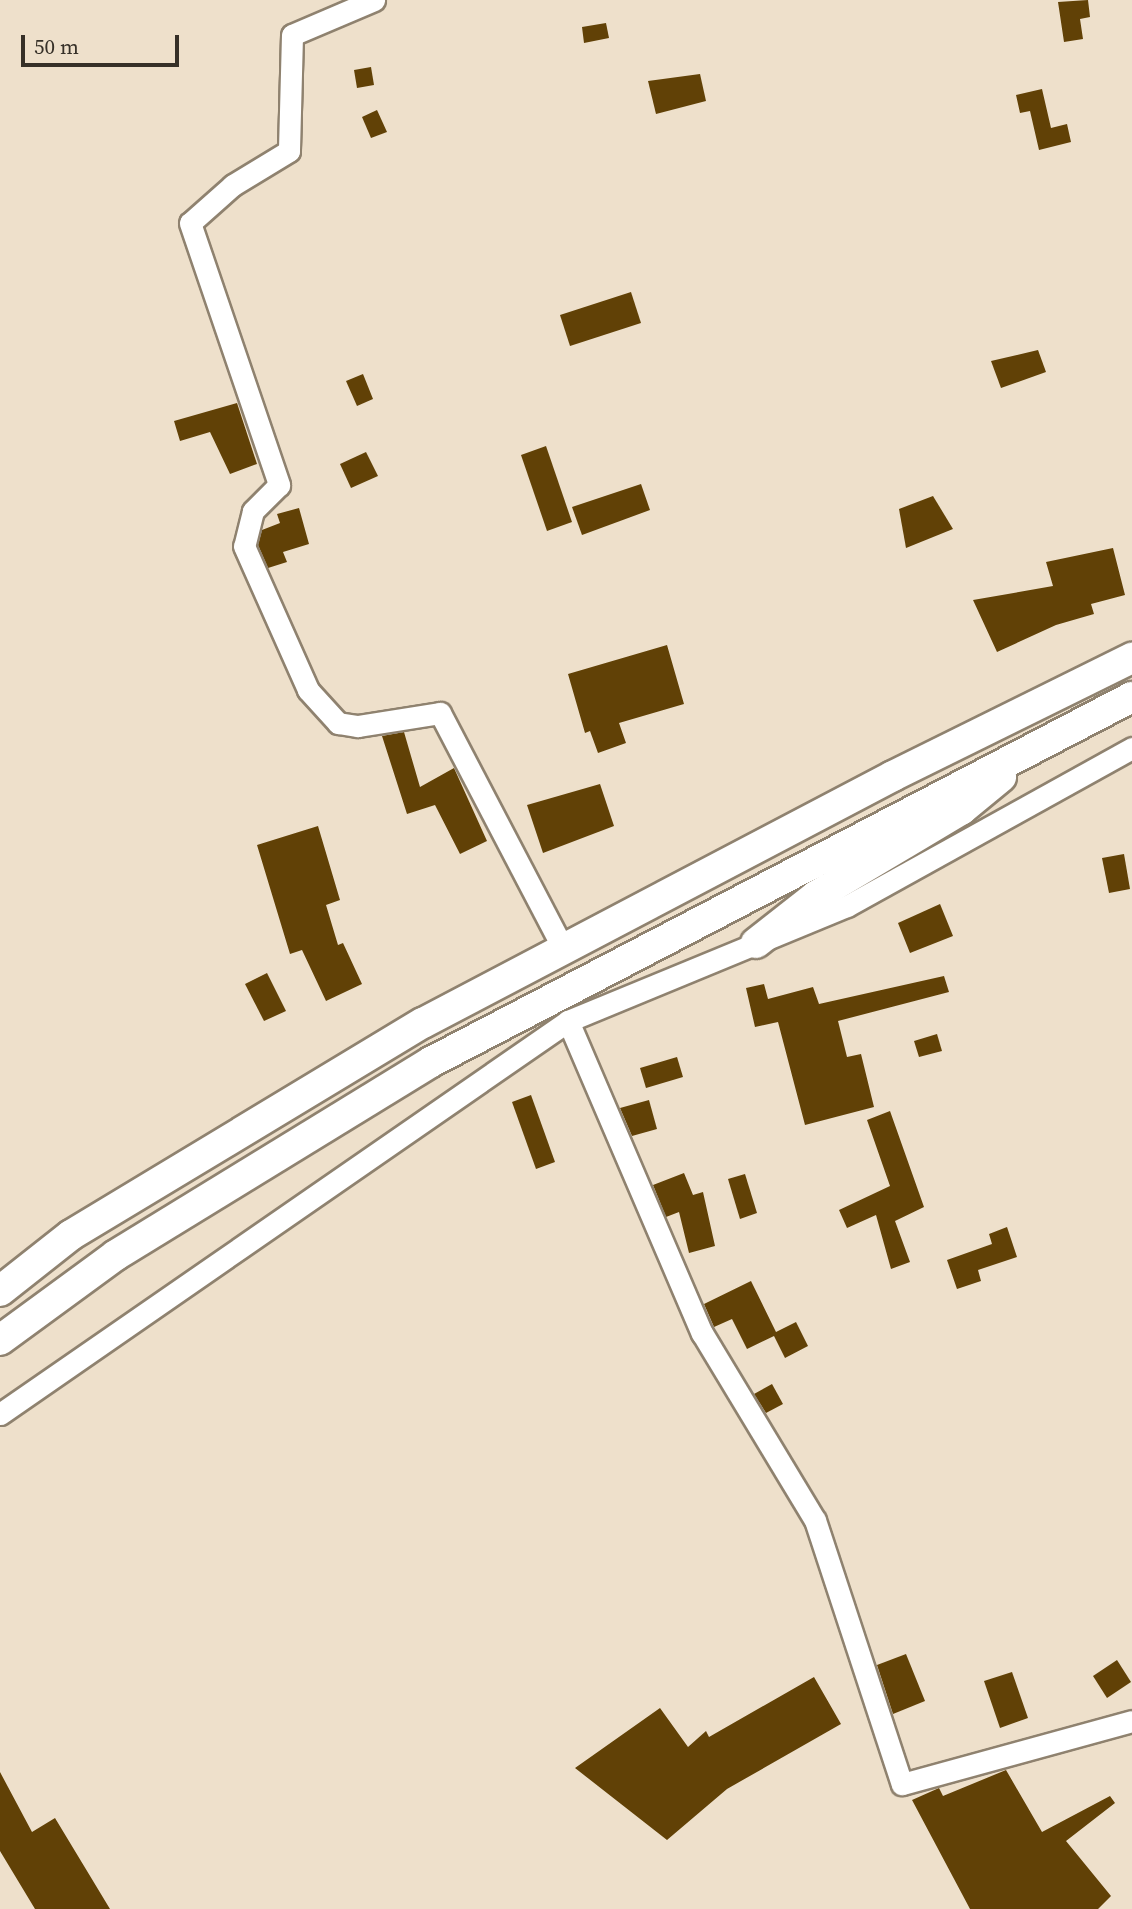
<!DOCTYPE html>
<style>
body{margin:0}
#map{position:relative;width:1132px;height:1909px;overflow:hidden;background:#eee0cb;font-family:"Source Serif 4",serif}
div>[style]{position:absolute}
.building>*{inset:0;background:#614106}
.roads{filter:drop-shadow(2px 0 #8f826f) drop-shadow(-2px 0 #8f826f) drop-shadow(0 2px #8f826f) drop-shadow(0 -2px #8f826f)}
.minor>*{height:21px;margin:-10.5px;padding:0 10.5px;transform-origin:10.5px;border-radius:10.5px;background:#fff}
.highway>*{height:30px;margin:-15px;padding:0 15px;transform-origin:15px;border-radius:15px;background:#fff}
span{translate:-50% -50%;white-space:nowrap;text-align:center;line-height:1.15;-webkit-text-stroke:7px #eee0cb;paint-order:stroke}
.scale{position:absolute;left:21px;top:35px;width:158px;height:32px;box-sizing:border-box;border:4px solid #363028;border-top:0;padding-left:9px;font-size:21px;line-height:24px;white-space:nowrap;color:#363028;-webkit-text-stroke:5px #eee0cb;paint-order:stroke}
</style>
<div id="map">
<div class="building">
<div style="clip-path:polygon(1088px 0,1090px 17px,1080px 19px,1083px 39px,1064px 42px,1058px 2px)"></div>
<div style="clip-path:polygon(606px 23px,609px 38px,584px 43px,582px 27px)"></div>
<div style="clip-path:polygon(371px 67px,374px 85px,357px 88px,354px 70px)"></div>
<div style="clip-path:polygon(700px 74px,706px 101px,656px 114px,648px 81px)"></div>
<div style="clip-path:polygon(1042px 89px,1051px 128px,1067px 124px,1071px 142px,1039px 150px,1030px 111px,1020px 113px,1016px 95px)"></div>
<div style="clip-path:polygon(377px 110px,387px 132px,371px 138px,362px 117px)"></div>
<div style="clip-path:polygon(631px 292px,641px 323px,570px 346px,560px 315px)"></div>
<div style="clip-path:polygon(1038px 350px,1046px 372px,1001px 388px,991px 361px)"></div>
<div style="clip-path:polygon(363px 374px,373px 399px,357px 406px,346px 381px)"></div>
<div style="clip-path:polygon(237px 403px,257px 464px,230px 474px,210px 432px,180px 441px,174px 421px)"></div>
<div style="clip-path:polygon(546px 446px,572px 522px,547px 531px,521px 455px)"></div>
<div style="clip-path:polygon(366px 452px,378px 476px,351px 488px,340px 464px)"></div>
<div style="clip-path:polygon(641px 484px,650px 510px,582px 535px,572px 507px)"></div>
<div style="clip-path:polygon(933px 496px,953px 529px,906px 548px,899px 509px)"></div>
<div style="clip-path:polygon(299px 508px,309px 544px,283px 552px,287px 562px,268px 568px,258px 545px,262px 530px,280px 523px,277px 514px)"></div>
<div style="clip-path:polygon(1113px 548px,1125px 595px,1091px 604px,1094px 614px,1056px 625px,997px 652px,973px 600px,1053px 586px,1046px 562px)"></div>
<div style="clip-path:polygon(667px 645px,684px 704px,619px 723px,626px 743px,598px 753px,590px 731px,585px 733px,568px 674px)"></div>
<div style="clip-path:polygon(404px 732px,420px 787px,454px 768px,487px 841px,460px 854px,435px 805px,407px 814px,382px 736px)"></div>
<div style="clip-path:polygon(600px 784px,614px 826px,543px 853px,527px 805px)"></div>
<div style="clip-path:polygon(318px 826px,340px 900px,326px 905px,338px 945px,343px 943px,362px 984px,326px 1001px,302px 950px,290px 954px,257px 845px)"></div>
<div style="clip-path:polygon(1124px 854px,1130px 889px,1109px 893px,1102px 858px)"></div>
<div style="clip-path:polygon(940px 904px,953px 936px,910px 953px,898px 923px)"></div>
<div style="clip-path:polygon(267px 973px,286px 1011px,264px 1021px,245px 984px)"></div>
<div style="clip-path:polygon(944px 976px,949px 992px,838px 1021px,847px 1057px,861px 1054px,874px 1107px,805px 1125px,778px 1022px,755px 1027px,746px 988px,764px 984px,768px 999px,813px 987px,819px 1004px)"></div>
<div style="clip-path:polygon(937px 1034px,942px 1051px,919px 1057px,914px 1041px)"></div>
<div style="clip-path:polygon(677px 1057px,683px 1077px,646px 1088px,640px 1068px)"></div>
<div style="clip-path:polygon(531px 1095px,555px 1162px,536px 1169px,512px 1102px)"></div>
<div style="clip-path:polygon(649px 1100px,657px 1129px,632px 1136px,620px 1108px)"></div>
<div style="clip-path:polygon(890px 1111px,924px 1207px,895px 1221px,910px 1262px,891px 1269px,876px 1215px,847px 1228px,839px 1210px,890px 1186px,867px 1120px)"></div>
<div style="clip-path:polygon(684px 1173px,693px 1195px,703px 1192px,715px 1246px,689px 1253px,679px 1212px,666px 1217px,653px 1185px)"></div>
<div style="clip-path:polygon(745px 1174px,757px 1213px,740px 1219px,728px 1179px)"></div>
<div style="clip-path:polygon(1007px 1227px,1017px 1257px,978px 1270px,981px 1281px,957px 1289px,947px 1260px,992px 1244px,989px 1234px)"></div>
<div style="clip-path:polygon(751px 1281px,776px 1332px,796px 1322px,808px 1346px,785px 1358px,774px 1336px,747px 1349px,732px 1319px,714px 1327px,704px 1304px)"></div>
<div style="clip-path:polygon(772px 1384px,783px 1404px,766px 1413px,754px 1394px)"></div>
<div style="clip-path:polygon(906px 1654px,925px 1701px,893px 1714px,877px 1665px)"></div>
<div style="clip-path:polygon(1117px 1660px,1131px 1682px,1107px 1698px,1093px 1676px)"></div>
<div style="clip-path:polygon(1012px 1672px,1028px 1718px,1000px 1728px,984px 1681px)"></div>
<div style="clip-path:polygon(814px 1677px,841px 1724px,727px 1789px,667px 1840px,575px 1768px,660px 1708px,688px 1747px,706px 1731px,709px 1737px)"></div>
<div style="clip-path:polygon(1006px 1770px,1042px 1832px,1110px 1796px,1115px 1803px,1066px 1841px,1111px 1896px,1098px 1909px,970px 1909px,912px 1800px,939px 1788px,943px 1796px)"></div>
<div style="clip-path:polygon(0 1772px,32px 1832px,55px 1818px,110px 1909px,35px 1909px,0 1851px)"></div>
</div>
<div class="roads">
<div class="minor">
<div style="left:374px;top:0;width:89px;rotate:156.9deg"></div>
<div style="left:292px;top:35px;width:116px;rotate:91.5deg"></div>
<div style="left:289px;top:151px;width:66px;rotate:148.7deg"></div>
<div style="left:233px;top:185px;width:57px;rotate:138.5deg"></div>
<div style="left:190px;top:223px;width:277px;rotate:71.2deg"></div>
<div style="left:279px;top:485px;width:37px;rotate:135deg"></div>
<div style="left:253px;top:511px;width:36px;rotate:104deg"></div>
<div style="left:244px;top:546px;width:158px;rotate:66deg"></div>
<div style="left:308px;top:690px;width:45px;rotate:47.7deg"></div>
<div style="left:338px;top:723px;width:20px;rotate:9deg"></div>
<div style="left:358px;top:726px;width:83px;rotate:-9deg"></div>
<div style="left:440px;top:713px;width:267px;rotate:62.4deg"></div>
<div style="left:568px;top:1021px;width:340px;rotate:66.8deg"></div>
<div style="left:702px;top:1333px;width:218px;rotate:58.9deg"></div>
<div style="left:815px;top:1520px;width:278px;rotate:71.8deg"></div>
<div style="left:902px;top:1784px;width:238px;rotate:-15.3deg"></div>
<div style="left:0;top:1414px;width:691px;rotate:-34.68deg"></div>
<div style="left:568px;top:1021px;width:302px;rotate:-22.4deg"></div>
<div style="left:847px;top:906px;width:326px;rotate:-29deg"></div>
</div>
<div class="highway">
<div style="left:756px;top:943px;width:76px;rotate:-38.1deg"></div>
<div style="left:816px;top:896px;width:169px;rotate:-30.7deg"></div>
<div style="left:961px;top:810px;width:52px;rotate:-39.5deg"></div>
<div style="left:0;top:1291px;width:90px;rotate:-38.3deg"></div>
<div style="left:71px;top:1235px;width:411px;rotate:-31.1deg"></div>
<div style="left:423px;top:1023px;width:531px;rotate:-27.72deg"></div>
<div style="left:893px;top:776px;width:267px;rotate:-26.3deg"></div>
<div style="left:0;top:1340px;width:144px;rotate:-36.2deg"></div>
<div style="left:116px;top:1255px;width:369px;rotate:-31.5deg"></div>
<div style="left:431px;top:1062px;width:790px;rotate:-27.51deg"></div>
</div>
</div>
<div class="scale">50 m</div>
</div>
